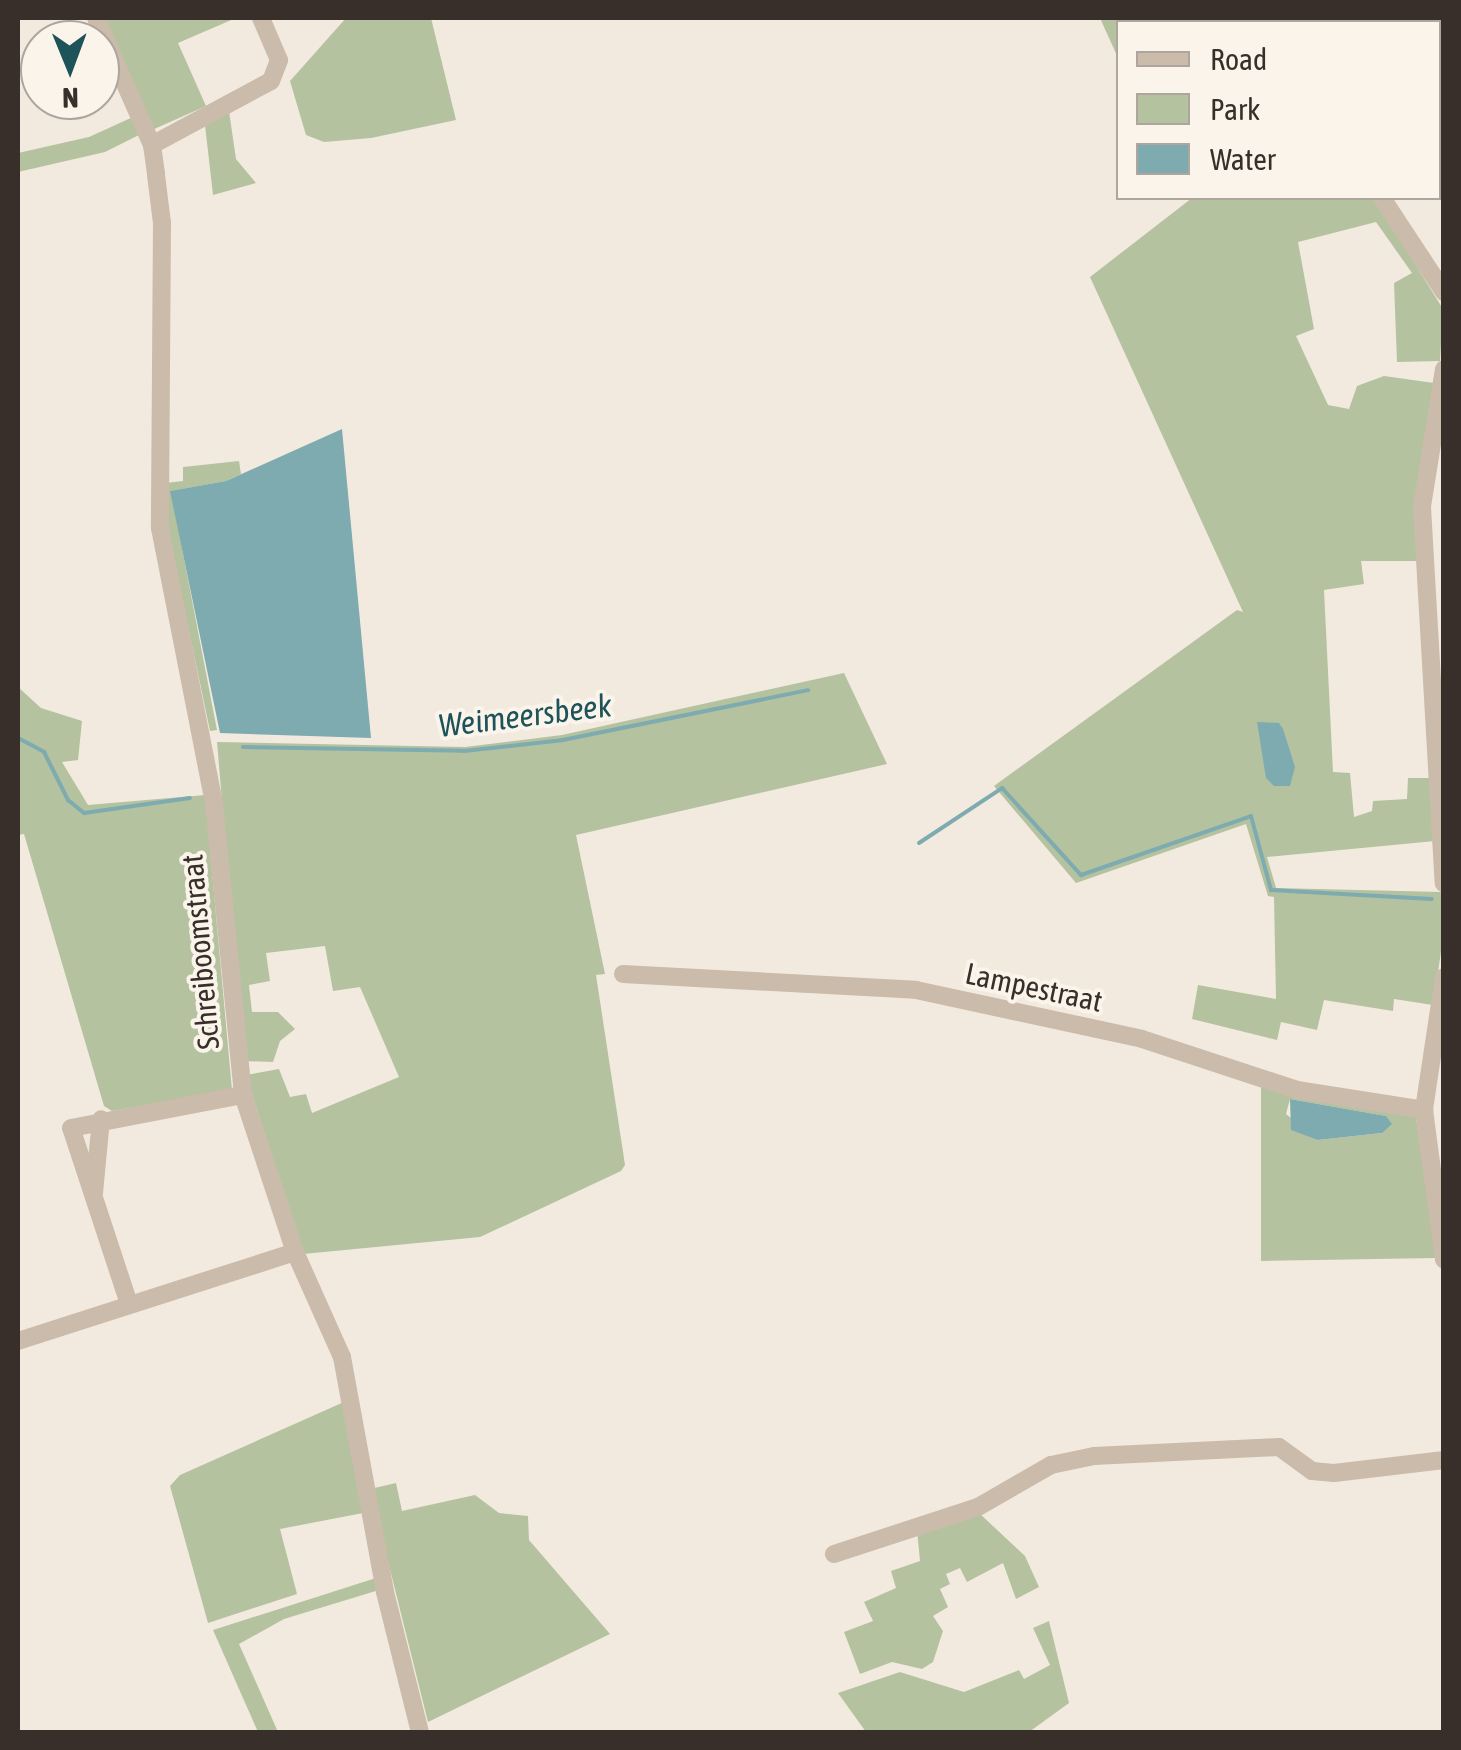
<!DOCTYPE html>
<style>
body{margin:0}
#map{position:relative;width:1461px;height:1750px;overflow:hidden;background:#f3eadf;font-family:"Asap Condensed",sans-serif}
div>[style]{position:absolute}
.green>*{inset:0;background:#b4c29f}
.water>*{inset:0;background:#7eabb0}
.stream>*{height:4px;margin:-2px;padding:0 2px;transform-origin:2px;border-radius:2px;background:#7eabb0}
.minor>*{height:18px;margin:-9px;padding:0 9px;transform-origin:9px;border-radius:9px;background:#cbbbaa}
span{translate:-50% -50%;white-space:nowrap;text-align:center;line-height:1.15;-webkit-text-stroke:8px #faf4eb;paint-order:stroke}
.street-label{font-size:30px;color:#392f2a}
.water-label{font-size:32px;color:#1f535a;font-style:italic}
.frame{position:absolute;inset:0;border:20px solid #392f2a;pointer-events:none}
.legend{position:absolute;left:1116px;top:20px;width:325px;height:180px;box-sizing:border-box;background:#faf4eb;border:2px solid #ada59e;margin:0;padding:12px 18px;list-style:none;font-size:30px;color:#392f2a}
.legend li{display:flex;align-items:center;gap:20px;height:50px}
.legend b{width:50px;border:2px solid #ada59e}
.north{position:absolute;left:20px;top:20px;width:100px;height:100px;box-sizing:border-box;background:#faf4eb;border:2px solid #ada59e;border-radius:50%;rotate:179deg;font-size:28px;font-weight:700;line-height:40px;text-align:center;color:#392f2a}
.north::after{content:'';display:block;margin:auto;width:35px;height:45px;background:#1f535a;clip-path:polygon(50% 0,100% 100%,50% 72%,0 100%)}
</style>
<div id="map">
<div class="green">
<div style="clip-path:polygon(103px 18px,236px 18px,178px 43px,206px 106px,152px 130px)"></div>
<div style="clip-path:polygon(346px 18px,431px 18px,456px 120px,371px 138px,324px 142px,306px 135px,290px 81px)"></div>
<div style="clip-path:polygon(1100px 18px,1295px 18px,1297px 22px,1118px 22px,1118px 58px)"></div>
<div style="clip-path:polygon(229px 111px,236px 159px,256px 183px,213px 195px,205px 125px)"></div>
<div style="clip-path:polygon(133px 117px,139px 135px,105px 152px,18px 172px,18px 153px,89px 137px)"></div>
<div style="clip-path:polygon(1192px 198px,1374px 198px,1443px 309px,1440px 361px,1397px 362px,1394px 283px,1412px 273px,1376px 222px,1298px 242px,1314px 329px,1296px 336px,1328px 405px,1349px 409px,1357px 386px,1384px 376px,1434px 383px,1416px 493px,1419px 561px,1361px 561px,1364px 584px,1324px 590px,1333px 772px,1350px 773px,1354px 817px,1372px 811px,1373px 801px,1407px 799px,1408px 778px,1430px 778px,1435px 841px,1267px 857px,1276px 888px,1441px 892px,1442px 945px,1433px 1005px,1394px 999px,1393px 1011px,1324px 1000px,1317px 1030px,1281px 1022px,1277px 1040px,1192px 1019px,1198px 985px,1276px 999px,1274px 897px,1268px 896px,1246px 824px,1076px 883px,994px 786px,1237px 610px,1243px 612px,1090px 277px)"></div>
<div style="clip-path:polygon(239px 461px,241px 474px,226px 481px,171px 491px,217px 730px,210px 731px,167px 526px,166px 483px,183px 481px,183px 467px)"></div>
<div style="clip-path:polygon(844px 673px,887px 764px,576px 835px,605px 974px,596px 975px,625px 1165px,621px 1171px,480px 1237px,303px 1254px,246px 1075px,279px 1069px,290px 1097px,306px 1094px,312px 1113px,399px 1077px,360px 987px,333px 991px,325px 946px,266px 953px,270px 981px,249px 985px,252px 1012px,278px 1012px,295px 1029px,280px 1041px,273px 1062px,244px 1061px,217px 742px,465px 747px,562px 735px)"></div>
<div style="clip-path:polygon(18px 687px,41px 708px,82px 721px,78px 760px,62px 762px,88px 805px,205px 795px,232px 1090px,112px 1111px,104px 1106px,24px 834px,18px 835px)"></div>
<div style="clip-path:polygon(evenodd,1261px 1084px,1416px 1117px,1436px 1258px,1261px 1261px,1261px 1084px,1290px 1099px,1386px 1116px,1382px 1133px,1318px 1140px,1286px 1114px,1290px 1099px)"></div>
<div style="clip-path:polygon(344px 1402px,363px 1513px,280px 1529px,297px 1594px,208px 1623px,170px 1486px,180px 1475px)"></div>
<div style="clip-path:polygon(396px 1483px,402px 1511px,475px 1495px,499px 1513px,528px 1516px,529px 1540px,610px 1634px,428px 1722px,370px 1489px)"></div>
<div style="clip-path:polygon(979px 1513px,1025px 1556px,1039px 1587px,1016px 1599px,1003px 1563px,967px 1582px,960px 1568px,946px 1574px,950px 1584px,940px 1589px,948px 1607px,933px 1616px,943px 1631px,933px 1662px,922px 1669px,892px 1662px,860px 1674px,844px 1632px,873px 1621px,864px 1602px,896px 1588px,891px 1571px,920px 1561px,917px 1530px)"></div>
<div style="clip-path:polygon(376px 1578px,379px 1590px,284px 1619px,239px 1644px,278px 1732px,258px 1732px,213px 1630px)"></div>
<div style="clip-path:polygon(1049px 1621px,1069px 1703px,1029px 1732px,866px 1732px,838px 1693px,900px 1672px,964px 1692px,1019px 1670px,1024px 1679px,1050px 1665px,1033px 1628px)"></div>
</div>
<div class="water">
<div style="clip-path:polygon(342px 429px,371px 738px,220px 733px,170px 491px,226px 481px)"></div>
<div style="clip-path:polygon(1257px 722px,1279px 723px,1283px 729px,1295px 767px,1290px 786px,1274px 786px,1266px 778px)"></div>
<div style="clip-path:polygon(1290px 1099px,1386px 1116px,1392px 1124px,1382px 1133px,1318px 1140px,1291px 1130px)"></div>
</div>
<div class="stream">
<div style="left:18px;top:738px;width:30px;rotate:28deg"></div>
<div style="left:44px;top:752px;width:54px;rotate:63.4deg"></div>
<div style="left:68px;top:800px;width:21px;rotate:39deg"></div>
<div style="left:84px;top:813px;width:107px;rotate:-8.1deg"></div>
<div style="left:243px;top:747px;width:221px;rotate:1deg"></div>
<div style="left:464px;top:751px;width:100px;rotate:-6.3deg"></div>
<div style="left:563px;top:740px;width:250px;rotate:-11.5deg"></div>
<div style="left:919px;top:843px;width:100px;rotate:-33.5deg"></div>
<div style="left:1002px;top:788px;width:118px;rotate:47.8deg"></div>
<div style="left:1081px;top:875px;width:180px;rotate:-19.1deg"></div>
<div style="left:1251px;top:816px;width:77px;rotate:74.9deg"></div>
<div style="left:1271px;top:890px;width:161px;rotate:3.2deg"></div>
</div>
<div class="minor">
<div style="left:96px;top:18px;width:139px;rotate:66.2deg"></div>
<div style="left:152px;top:145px;width:30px;rotate:82deg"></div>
<div style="left:156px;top:175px;width:48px;rotate:82.9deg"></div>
<div style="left:162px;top:223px;width:305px;rotate:90.4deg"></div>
<div style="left:160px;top:528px;width:281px;rotate:78.9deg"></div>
<div style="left:214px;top:804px;width:292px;rotate:84.3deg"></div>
<div style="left:243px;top:1095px;width:165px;rotate:71.7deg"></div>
<div style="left:295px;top:1252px;width:115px;rotate:65.9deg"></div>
<div style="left:342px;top:1357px;width:239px;rotate:79.6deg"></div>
<div style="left:385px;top:1592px;width:144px;rotate:76deg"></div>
<div style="left:1302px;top:18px;width:4px;rotate:63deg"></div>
<div style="left:1438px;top:59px;width:7px;rotate:-27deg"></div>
<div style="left:152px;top:145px;width:135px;rotate:-28.3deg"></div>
<div style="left:271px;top:81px;width:22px;rotate:-69deg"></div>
<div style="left:279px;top:60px;width:46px;rotate:-113.2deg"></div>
<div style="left:1382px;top:198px;width:113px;rotate:56.6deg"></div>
<div style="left:1444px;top:369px;width:140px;rotate:99.1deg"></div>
<div style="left:1422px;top:507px;width:377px;rotate:86.7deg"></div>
<div style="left:623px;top:974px;width:293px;rotate:3.1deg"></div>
<div style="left:916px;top:990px;width:231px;rotate:12.2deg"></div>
<div style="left:1142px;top:1039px;width:163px;rotate:18.2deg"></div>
<div style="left:1297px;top:1090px;width:129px;rotate:8.9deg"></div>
<div style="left:1444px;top:977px;width:134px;rotate:98.6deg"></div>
<div style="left:1424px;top:1110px;width:151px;rotate:82.4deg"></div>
<div style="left:94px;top:1193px;width:74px;rotate:-84.6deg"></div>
<div style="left:129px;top:1304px;width:185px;rotate:-108.2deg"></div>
<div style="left:71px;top:1128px;width:175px;rotate:-10.9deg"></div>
<div style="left:18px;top:1341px;width:291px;rotate:-17.8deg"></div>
<div style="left:834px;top:1554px;width:151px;rotate:-18.1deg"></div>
<div style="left:978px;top:1507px;width:84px;rotate:-29.9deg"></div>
<div style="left:1051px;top:1465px;width:44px;rotate:-11.8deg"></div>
<div style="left:1094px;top:1456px;width:185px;rotate:-2.8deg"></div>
<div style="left:1279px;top:1447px;width:41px;rotate:36deg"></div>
<div style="left:1312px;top:1471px;width:22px;rotate:5deg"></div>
<div style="left:1334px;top:1473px;width:111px;rotate:-6.7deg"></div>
</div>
<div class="street-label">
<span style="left:200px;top:952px;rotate:-95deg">Schreiboomstraat</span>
<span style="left:1034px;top:987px;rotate:12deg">Lampestraat</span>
</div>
<div class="water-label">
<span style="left:525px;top:716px;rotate:-7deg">Weimeersbeek</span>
</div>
<div class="frame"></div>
<ul class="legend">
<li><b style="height:12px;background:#cbbbaa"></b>Road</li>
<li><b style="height:28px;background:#b4c29f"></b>Park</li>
<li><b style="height:28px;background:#7eabb0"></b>Water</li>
</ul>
<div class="north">N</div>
</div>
